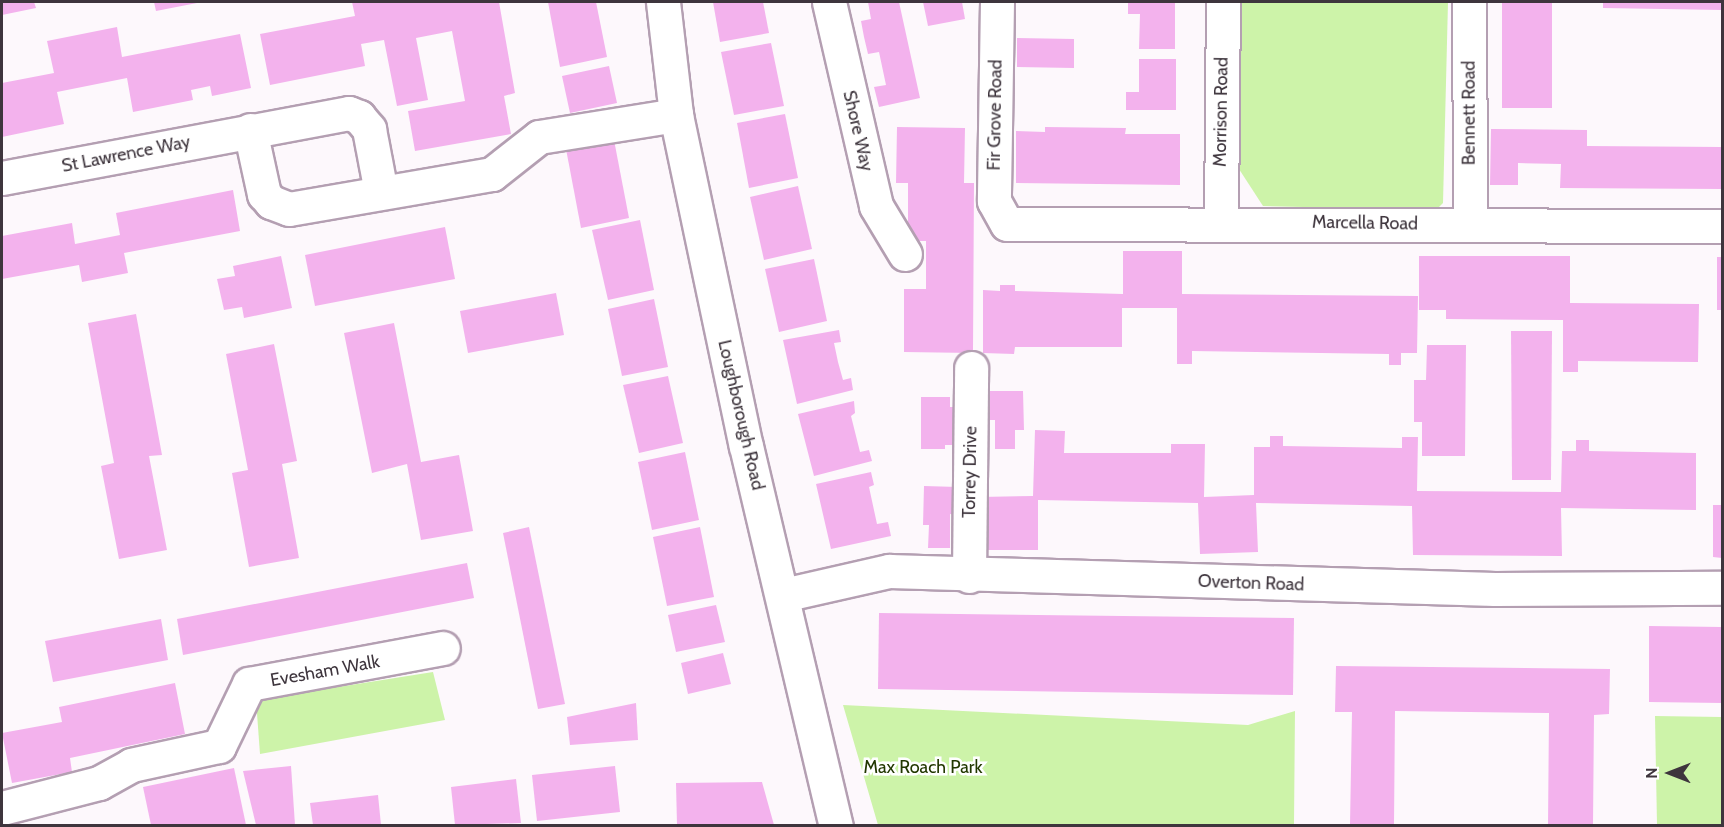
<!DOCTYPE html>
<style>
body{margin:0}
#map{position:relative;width:1724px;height:827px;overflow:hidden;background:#fdf8fc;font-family:Cabin,sans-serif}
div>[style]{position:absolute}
.green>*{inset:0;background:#cdf3a9}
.building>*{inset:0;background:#f3b2ed}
.roads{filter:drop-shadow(2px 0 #b49fb2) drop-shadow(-2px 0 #b49fb2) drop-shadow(0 2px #b49fb2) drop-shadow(0 -2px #b49fb2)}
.minor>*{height:33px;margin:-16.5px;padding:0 16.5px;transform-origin:16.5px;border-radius:16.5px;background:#fff}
.tertiary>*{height:33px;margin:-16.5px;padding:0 16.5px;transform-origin:16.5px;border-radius:16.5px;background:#fff}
span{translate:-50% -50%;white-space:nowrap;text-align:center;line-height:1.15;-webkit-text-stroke:5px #fff;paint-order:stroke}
.street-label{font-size:18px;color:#3e353d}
.park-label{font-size:18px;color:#223801}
.frame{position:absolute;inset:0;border:3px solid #3e353d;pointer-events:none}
.north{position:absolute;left:1640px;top:743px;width:60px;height:60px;-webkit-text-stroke:4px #fff;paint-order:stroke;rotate:270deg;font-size:16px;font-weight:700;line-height:24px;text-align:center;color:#3e353d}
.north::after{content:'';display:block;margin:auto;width:21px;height:27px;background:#3e353d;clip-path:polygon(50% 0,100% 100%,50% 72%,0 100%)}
</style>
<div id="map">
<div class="green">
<div style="clip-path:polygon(1239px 2px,1448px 2px,1443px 203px,1436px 210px,1263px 206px,1237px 166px)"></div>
<div style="clip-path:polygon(433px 672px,445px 720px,260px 754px,256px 700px)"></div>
<div style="clip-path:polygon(843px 705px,1248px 725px,1295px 711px,1294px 825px,878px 825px)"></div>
<div style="clip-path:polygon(1655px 716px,1722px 717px,1722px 825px,1657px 825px)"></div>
</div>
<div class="building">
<div style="clip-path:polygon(2px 2px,34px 2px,36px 8px,2px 15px)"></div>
<div style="clip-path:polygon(154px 2px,197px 2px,197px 3px,156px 11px)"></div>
<div style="clip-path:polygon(352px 2px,499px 2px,515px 93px,504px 96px,511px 134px,415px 151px,408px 111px,465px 101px,452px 31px,416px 38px,428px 100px,397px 106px,384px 40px,361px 44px,365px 66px,270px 85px,260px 34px,355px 16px)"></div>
<div style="clip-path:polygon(548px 2px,596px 2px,607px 57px,560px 67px)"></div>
<div style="clip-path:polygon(713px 2px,763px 2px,769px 33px,720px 42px)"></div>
<div style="clip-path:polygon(868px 2px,899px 2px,920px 98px,879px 107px,874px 87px,886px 85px,879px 52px,868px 54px,864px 37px,861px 21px,871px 19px)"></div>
<div style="clip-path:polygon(923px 2px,962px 2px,965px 19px,928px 26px)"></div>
<div style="clip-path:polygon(1128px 2px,1175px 2px,1175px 49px,1139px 49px,1140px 14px,1128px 14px)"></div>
<div style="clip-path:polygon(1502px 2px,1552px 2px,1552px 108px,1502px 108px)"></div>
<div style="clip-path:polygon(1603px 2px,1722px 2px,1722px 10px,1603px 8px)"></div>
<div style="clip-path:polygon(117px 27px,122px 57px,240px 34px,251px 88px,212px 96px,210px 86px,191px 90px,193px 100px,133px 112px,127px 78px,57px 92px,64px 124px,2px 137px,2px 83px,54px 73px,47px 41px)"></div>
<div style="clip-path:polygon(1017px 38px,1074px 39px,1074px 68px,1017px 67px)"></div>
<div style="clip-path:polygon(771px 43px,784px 106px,734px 115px,721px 52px)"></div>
<div style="clip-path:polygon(1139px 59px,1176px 59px,1176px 110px,1126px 110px,1126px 92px,1139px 92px)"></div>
<div style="clip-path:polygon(609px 66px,617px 103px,570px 113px,562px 76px)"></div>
<div style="clip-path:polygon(785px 114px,798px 178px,749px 188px,737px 123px)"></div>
<div style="clip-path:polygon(897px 127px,965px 128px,964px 183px,974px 183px,973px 353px,904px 352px,904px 289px,926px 289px,926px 241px,908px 241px,908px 183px,896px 183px)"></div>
<div style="clip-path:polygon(1045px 127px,1126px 128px,1125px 134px,1180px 134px,1180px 185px,1016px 183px,1016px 131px,1045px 132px)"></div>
<div style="clip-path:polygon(1491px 129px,1587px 130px,1587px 146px,1722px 147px,1722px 189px,1560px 188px,1561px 164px,1518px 163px,1518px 185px,1490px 185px)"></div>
<div style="clip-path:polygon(614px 140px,629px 218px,581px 228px,566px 149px)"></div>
<div style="clip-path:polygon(798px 186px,812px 249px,764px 260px,750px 197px)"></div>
<div style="clip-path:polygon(233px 190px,240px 231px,124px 253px,128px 273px,82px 282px,79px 265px,2px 279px,2px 236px,72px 223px,75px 244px,120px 235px,116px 213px)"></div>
<div style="clip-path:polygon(640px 220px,654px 290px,608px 300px,592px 230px)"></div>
<div style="clip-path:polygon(445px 227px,455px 279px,315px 306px,305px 255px)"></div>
<div style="clip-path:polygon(1123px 251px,1182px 251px,1182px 294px,1418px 296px,1417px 353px,1401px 353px,1401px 365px,1389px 365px,1389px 354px,1192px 351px,1192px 364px,1177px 364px,1177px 308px,1122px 308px,1122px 347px,1015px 347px,1014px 354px,983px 353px,983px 290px,1000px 291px,1000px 285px,1015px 285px,1015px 291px,1123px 294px)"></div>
<div style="clip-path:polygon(281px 256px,292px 308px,244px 318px,242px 307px,224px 310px,217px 279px,235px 276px,233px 266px)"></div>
<div style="clip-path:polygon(1419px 256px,1570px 256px,1570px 303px,1699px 304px,1698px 362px,1578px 361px,1578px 372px,1563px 372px,1563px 320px,1446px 319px,1446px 310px,1419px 310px)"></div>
<div style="clip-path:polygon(1717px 257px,1722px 257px,1722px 310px,1717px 310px)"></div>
<div style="clip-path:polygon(814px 259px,827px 321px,779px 332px,765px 269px)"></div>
<div style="clip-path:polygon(556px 293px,564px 335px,468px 353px,460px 311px)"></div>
<div style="clip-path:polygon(654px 299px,668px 367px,622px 376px,608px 309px)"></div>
<div style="clip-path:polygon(136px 314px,162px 455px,149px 456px,167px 550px,119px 559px,101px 466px,114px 463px,88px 323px)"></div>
<div style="clip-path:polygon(394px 323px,421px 462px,459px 455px,473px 531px,421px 540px,407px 464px,372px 473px,344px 333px)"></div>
<div style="clip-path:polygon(839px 330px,841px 342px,834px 343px,838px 362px,843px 380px,851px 378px,853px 390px,797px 404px,783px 340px)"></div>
<div style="clip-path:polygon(1511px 331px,1552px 331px,1551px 480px,1512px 480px)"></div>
<div style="clip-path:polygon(274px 344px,297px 461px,282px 464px,299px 558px,249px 567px,232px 473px,248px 470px,226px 354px)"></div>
<div style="clip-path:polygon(1427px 345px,1466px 345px,1465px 456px,1422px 456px,1422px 422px,1414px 422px,1414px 380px,1426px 380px)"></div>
<div style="clip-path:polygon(668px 376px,683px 443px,639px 453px,623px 385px)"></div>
<div style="clip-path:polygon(986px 391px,1023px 391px,1024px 430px,1015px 430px,1015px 449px,995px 449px,995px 420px,986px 420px)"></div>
<div style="clip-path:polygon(921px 397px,950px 397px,950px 407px,955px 407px,955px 445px,945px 445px,945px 449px,921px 449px)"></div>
<div style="clip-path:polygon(854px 401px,855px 413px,851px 416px,860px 452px,869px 450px,872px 461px,814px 476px,798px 414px)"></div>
<div style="clip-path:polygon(1035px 430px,1065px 431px,1064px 453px,1171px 453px,1171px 444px,1205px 444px,1204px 497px,1254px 495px,1254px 447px,1270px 447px,1270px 436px,1283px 436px,1283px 446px,1402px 448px,1402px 437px,1418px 437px,1417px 491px,1561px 492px,1562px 451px,1576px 451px,1576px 440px,1589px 440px,1589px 451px,1696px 453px,1696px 510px,1561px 508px,1562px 556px,1413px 555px,1412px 506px,1256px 503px,1258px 552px,1200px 554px,1198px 503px,1038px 500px,1038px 550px,981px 550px,980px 497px,1033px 496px)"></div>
<div style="clip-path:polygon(685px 452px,699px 520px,652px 530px,638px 462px)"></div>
<div style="clip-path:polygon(871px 472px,874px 485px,869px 487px,877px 524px,888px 522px,891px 536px,831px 549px,816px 484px)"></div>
<div style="clip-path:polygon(924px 486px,958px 487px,957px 515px,950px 514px,950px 548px,928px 548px,929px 525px,923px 525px)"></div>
<div style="clip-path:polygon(1713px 505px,1722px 505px,1722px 558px,1713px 557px)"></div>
<div style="clip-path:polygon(529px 527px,565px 704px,538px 709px,503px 533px)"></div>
<div style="clip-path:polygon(700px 527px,714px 597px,667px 606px,653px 537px)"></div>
<div style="clip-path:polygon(467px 563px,474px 598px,183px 655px,177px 619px)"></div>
<div style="clip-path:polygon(716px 605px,725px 642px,676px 652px,668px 615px)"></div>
<div style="clip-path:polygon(879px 613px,1294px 618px,1293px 695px,878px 689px)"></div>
<div style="clip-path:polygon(161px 619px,168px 660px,53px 682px,45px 641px)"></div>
<div style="clip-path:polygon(1649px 626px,1722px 627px,1722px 703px,1649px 702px)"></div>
<div style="clip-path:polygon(723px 653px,731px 684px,688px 694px,681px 663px)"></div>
<div style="clip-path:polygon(1336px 666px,1610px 669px,1609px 714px,1594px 715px,1593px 825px,1548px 825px,1549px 713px,1395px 711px,1394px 825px,1350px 825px,1352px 712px,1335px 712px)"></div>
<div style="clip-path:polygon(175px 683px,185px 734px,70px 758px,72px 772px,12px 783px,2px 733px,62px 722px,59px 707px)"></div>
<div style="clip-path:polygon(636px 703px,638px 740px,570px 745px,567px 717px)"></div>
<div style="clip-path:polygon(291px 766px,295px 825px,256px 825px,243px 771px)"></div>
<div style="clip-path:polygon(615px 766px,620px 812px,537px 821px,532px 775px)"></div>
<div style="clip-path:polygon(234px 768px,246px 825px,151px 825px,143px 787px)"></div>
<div style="clip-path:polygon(516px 779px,521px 823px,455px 825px,451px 787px)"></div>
<div style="clip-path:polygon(762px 782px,774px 825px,677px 825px,676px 783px)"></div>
<div style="clip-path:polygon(378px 795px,381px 825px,313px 825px,310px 803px)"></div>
</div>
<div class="roads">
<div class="minor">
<div style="left:829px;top:2px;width:209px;rotate:77deg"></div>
<div style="left:876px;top:206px;width:56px;rotate:58.9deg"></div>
<div style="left:997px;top:2px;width:199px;rotate:90.9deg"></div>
<div style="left:994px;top:201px;width:26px;rotate:61deg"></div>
<div style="left:1007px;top:224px;width:715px;rotate:0.16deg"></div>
<div style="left:1469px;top:2px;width:223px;rotate:89.7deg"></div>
<div style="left:250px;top:130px;width:66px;rotate:77.7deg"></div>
<div style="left:264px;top:194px;width:11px;rotate:49deg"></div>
<div style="left:271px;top:202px;width:19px;rotate:21deg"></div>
<div style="left:289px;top:209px;width:206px;rotate:-9.8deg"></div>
<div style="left:492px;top:174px;width:60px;rotate:-38.2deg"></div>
<div style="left:539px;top:137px;width:139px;rotate:-9.1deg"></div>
<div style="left:2px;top:178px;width:353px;rotate:-10.6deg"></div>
<div style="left:349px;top:113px;width:11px;rotate:22deg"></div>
<div style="left:359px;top:117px;width:16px;rotate:50deg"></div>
<div style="left:369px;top:129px;width:64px;rotate:79.2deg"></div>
<div style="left:1221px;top:222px;width:220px;rotate:-89.5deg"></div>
<div style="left:969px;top:576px;width:208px;rotate:-89.4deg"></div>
<div style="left:783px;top:595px;width:109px;rotate:-12.8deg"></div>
<div style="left:889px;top:571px;width:606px;rotate:1.7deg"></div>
<div style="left:1495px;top:589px;width:227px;rotate:-0.3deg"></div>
<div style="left:2px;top:808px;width:100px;rotate:-14.5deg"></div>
<div style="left:99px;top:783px;width:37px;rotate:-29deg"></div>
<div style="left:131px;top:765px;width:90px;rotate:-12.2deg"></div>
<div style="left:219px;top:746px;width:69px;rotate:-64.2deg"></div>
<div style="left:249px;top:684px;width:197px;rotate:-10.5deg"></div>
</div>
<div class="tertiary">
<div style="left:663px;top:2px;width:114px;rotate:83.4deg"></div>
<div style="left:676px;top:115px;width:338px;rotate:78.1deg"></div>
<div style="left:746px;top:446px;width:391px;rotate:76.7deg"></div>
</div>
</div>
<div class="street-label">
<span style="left:1221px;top:112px;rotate:-89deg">Morrison Road</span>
<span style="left:1469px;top:113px;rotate:-90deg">Bennett Road</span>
<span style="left:995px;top:115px;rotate:-89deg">Fir Grove Road</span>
<span style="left:858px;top:131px;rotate:77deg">Shore Way</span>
<span style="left:126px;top:154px;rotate:-11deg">St Lawrence Way</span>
<span style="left:1365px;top:223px;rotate:1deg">Marcella Road</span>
<span style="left:741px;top:415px;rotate:77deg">Loughborough Road</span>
<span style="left:970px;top:472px;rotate:-89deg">Torrey Drive</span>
<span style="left:1251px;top:583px;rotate:2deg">Overton Road</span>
<span style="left:325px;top:671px;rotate:-10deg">Evesham Walk</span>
</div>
<div class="park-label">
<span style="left:923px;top:767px">Max Roach Park</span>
</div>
<div class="frame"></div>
<div class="north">N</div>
</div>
